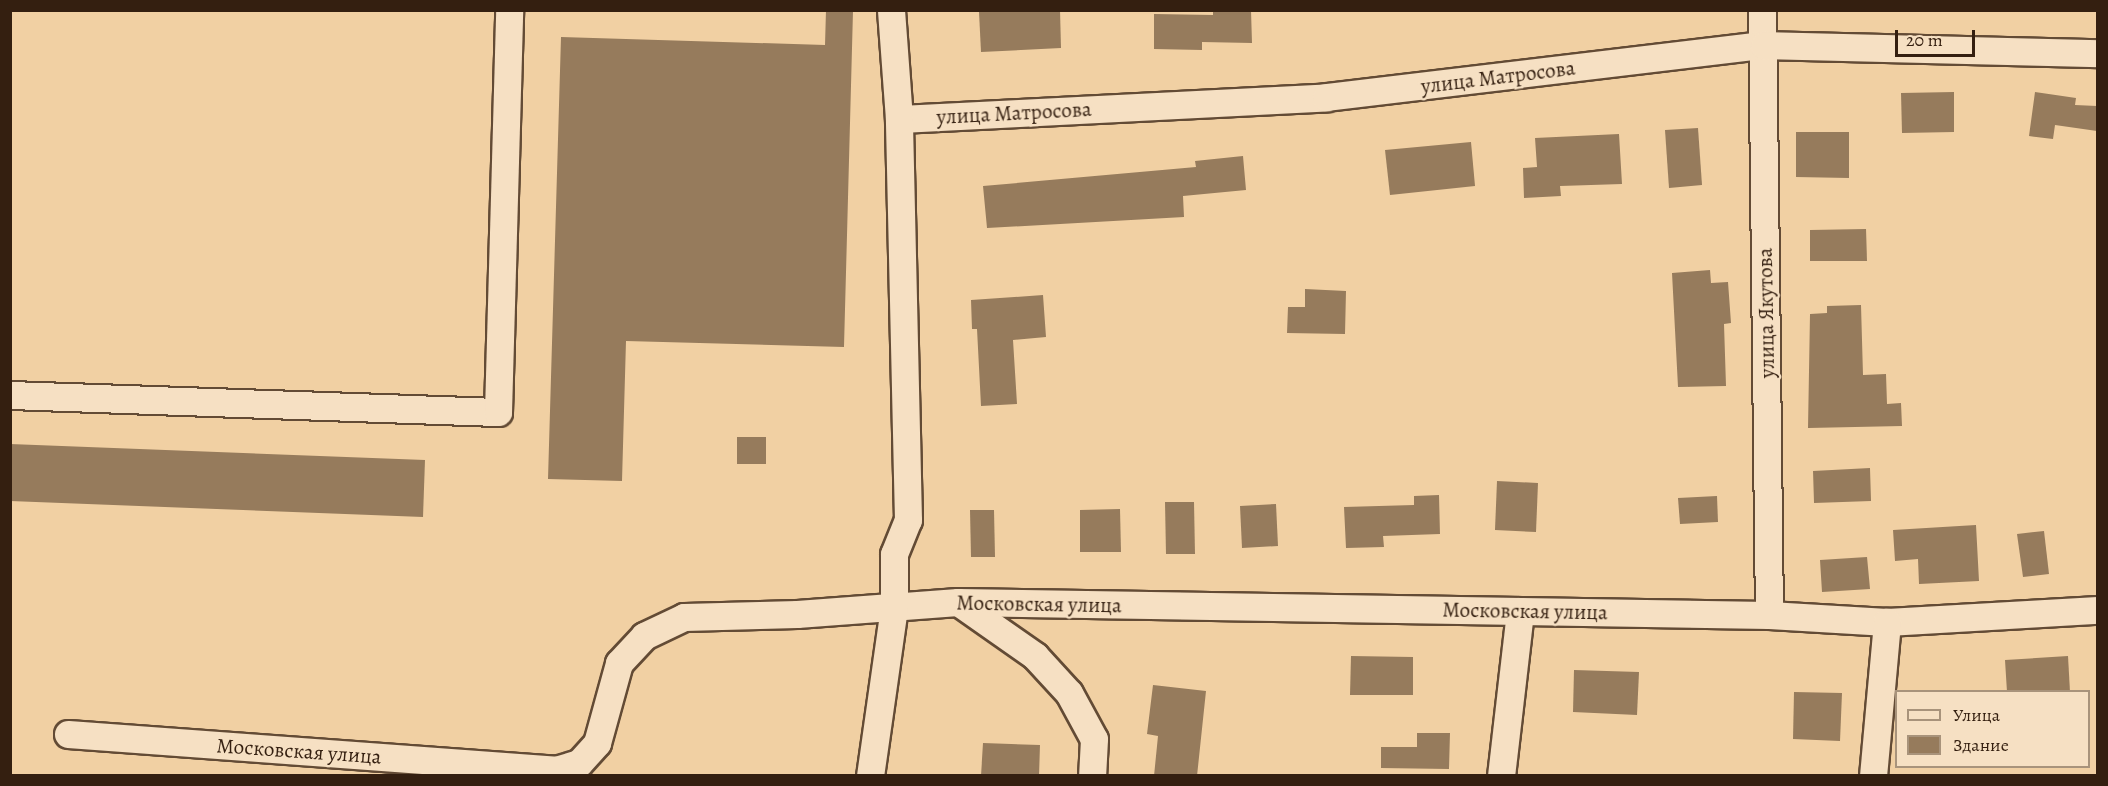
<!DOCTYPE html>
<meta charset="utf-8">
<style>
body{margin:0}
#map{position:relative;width:2108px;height:786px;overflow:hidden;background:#f1d0a3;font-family:Alegreya,serif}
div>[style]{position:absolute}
.building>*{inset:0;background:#967b5c}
.roads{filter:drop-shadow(2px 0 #634b35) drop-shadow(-2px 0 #634b35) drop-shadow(0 2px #634b35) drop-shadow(0 -2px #634b35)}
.minor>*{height:27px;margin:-13.5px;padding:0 13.5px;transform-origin:13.5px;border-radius:13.5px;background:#f6e0c3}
span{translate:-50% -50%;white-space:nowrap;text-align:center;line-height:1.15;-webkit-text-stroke:4.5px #f6e0c3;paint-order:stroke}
.street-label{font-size:21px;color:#341f10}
.frame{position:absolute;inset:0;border:12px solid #341f10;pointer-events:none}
.legend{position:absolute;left:1895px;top:690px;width:195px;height:78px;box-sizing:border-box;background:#f6e0c3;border:2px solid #a8937b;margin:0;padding:8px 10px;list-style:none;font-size:18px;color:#341f10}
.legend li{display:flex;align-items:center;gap:12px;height:30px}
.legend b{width:30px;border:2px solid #a8937b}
.scale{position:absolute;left:1895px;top:30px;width:80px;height:27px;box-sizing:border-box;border:3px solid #341f10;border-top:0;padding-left:8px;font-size:18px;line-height:21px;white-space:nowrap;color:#341f10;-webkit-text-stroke:4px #f6e0c3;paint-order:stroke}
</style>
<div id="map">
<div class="building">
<div style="clip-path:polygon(826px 10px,853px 11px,844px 347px,626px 341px,622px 481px,548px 479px,561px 37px,825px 45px)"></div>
<div style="clip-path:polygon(1060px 10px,1061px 48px,981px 52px,979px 12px)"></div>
<div style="clip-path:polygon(1213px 10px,1251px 10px,1252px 43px,1202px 42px,1202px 50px,1154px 49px,1154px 14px,1213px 15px)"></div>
<div style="clip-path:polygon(1954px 92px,1954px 132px,1902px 133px,1901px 93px)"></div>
<div style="clip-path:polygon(2035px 92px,2076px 98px,2075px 105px,2097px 106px,2097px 131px,2055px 125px,2053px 139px,2029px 136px)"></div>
<div style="clip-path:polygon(1698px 128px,1702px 185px,1669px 188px,1665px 130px)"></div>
<div style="clip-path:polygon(1796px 132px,1849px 132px,1849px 178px,1796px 177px)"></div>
<div style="clip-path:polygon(1619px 134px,1622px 184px,1560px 186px,1561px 196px,1524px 198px,1523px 168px,1537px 167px,1535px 138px)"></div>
<div style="clip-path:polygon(1471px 142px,1475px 186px,1390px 195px,1385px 150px)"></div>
<div style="clip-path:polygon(1243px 156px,1246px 190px,1183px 196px,1184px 217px,987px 228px,983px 186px,1196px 167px,1195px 161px)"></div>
<div style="clip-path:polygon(1866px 229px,1867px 261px,1810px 261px,1810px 230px)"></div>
<div style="clip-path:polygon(1710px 270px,1711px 283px,1728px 282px,1731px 323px,1724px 324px,1726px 386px,1678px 387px,1672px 273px)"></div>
<div style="clip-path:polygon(1305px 289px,1346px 291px,1345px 334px,1287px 333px,1288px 307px,1305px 307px)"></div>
<div style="clip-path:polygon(1043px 295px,1046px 337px,1013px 340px,1017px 404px,981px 406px,977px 329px,972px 329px,971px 300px)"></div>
<div style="clip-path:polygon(1861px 305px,1863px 375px,1886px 374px,1887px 404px,1901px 403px,1902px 426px,1808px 428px,1810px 314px,1827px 313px,1827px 306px)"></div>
<div style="clip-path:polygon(737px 437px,766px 437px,766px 464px,737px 464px)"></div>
<div style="clip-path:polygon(10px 444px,425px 460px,423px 517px,10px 501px)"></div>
<div style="clip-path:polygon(1870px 468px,1871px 501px,1814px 503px,1813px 471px)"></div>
<div style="clip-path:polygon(1497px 481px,1538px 483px,1536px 532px,1495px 530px)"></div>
<div style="clip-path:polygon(1439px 495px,1440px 534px,1383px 536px,1384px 547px,1346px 548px,1344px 507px,1414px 505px,1414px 496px)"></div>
<div style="clip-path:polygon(1717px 496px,1718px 522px,1680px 524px,1678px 498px)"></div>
<div style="clip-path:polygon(1165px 502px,1194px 502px,1195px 554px,1166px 554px)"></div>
<div style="clip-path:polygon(1276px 504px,1278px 546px,1242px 548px,1240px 506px)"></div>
<div style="clip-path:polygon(1120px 509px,1121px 552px,1080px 552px,1080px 510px)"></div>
<div style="clip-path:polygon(970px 510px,994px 510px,995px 557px,971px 557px)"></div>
<div style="clip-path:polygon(1976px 525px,1979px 581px,1919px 584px,1918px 559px,1895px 561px,1893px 530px)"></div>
<div style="clip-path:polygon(2044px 531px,2049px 574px,2023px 577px,2017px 534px)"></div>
<div style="clip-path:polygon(1867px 557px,1870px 589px,1822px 592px,1820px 560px)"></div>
<div style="clip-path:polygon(1351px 656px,1413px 657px,1413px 695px,1350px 695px)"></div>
<div style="clip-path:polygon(2068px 656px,2070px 692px,2007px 692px,2005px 660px)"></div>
<div style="clip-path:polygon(1574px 670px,1639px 672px,1637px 715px,1573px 712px)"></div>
<div style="clip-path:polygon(1153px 685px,1206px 691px,1197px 776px,1154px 776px,1158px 736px,1147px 734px)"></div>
<div style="clip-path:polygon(1794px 692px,1842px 693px,1840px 741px,1793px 739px)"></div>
<div style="clip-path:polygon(1417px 733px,1450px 733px,1449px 769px,1381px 768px,1381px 747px,1417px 747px)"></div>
<div style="clip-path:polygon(983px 743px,1040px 745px,1039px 776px,981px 776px)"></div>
</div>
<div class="roads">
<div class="minor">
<div style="left:1762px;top:10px;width:605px;rotate:89.34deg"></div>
<div style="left:899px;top:119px;width:428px;rotate:-2.9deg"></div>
<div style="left:1326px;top:97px;width:441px;rotate:-6.8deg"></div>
<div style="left:1764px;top:45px;width:334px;rotate:1.4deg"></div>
<div style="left:10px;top:395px;width:488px;rotate:2deg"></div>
<div style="left:498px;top:412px;width:402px;rotate:-88.4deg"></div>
<div style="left:958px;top:602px;width:94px;rotate:35deg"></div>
<div style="left:1035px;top:656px;width:50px;rotate:47.4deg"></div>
<div style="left:1069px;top:693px;width:52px;rotate:61.5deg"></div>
<div style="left:1094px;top:739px;width:37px;rotate:93deg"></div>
<div style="left:68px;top:734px;width:489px;rotate:4.2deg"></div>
<div style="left:556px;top:770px;width:24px;rotate:-17deg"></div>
<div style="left:579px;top:763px;width:27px;rotate:-48deg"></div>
<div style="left:597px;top:743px;width:83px;rotate:-74.6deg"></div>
<div style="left:619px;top:663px;width:37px;rotate:-47deg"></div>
<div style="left:644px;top:636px;width:44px;rotate:-25.4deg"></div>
<div style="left:684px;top:617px;width:113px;rotate:-1.5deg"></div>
<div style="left:797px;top:614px;width:161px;rotate:-4.3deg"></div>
<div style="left:958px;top:602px;width:811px;rotate:0.92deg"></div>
<div style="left:1769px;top:615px;width:118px;rotate:3.4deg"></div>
<div style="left:1887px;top:622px;width:211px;rotate:-3.3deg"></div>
<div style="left:870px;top:776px;width:171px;rotate:-81.9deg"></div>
<div style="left:894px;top:607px;width:53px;rotate:-90deg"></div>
<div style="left:894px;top:554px;width:37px;rotate:-68deg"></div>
<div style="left:908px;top:520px;width:401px;rotate:-91.3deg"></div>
<div style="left:899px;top:119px;width:109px;rotate:-94.2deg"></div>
<div style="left:1501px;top:776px;width:166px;rotate:-83.4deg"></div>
<div style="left:1873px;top:776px;width:155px;rotate:-84.8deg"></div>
</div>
</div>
<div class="street-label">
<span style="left:1498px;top:77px;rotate:-7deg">улица Матросова</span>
<span style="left:1014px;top:113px;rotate:-3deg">улица Матросова</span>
<span style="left:1766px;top:313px;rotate:-91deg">улица Якутова</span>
<span style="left:1039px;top:604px;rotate:1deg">Московская улица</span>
<span style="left:1525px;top:611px;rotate:1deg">Московская улица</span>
<span style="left:299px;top:751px;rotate:4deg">Московская улица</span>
</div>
<div class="frame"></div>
<ul class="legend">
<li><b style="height:8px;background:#f6e0c3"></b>Улица</li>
<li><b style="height:16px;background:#967b5c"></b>Здание</li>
</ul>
<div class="scale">20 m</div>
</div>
